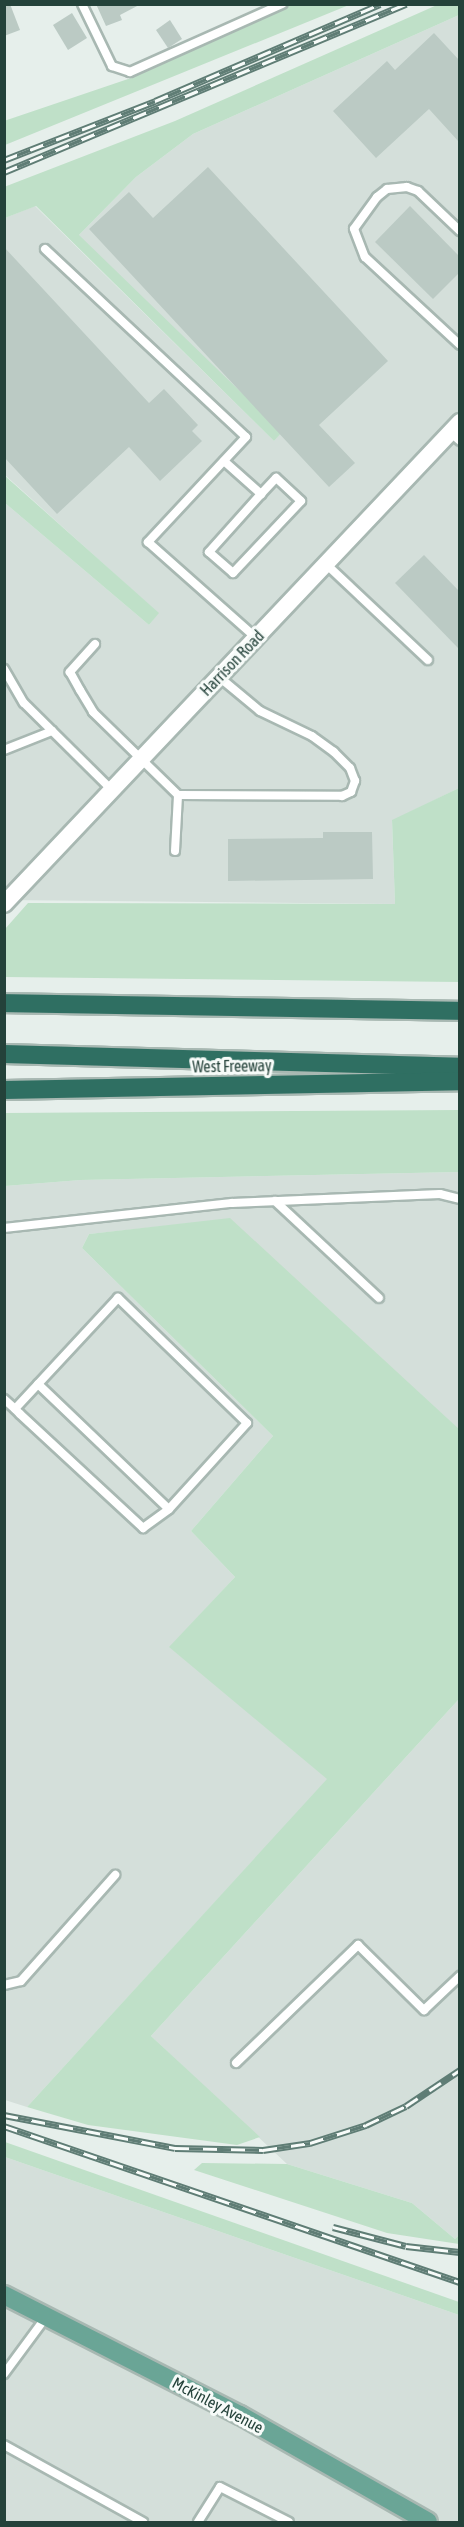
<!DOCTYPE html>
<style>
body{margin:0}
#map{position:relative;width:464px;height:2527px;overflow:hidden;background:#e6efeb;font-family:"Asap Condensed",sans-serif}
div>[style]{position:absolute}
.built>*{inset:0;background:#d4dfda}
.green>*{inset:0;background:#bfe0c8}
.building>*{inset:0;background:#bbcac4}
.roads{filter:drop-shadow(2px 0 #a8b8b2) drop-shadow(-2px 0 #a8b8b2) drop-shadow(0 2px #a8b8b2) drop-shadow(0 -2px #a8b8b2)}
.lane>*{height:8px;margin:-4px;padding:0 4px;transform-origin:4px;border-radius:4px;background:#fff}
.street>*{height:16px;margin:-8px;padding:0 8px;transform-origin:8px;border-radius:8px;background:#fff}
.primary>*{height:18px;margin:-9px;padding:0 9px;transform-origin:9px;border-radius:9px;background:#6aa596}
.highway>*{height:18px;margin:-9px;padding:0 9px;transform-origin:9px;border-radius:9px;background:#2f6f62}
.rail>*{height:7px;margin-top:-3.5px;transform-origin:0;background:repeating-linear-gradient(90deg,#f7fbf9 0 14px,#5f7d75 0 28px);box-sizing:border-box;border-block:2px solid #5f7d75}
span{translate:-50% -50%;white-space:nowrap;text-align:center;line-height:1.15;-webkit-text-stroke:6px #f7fbf9;paint-order:stroke}
.street-label{font-size:16px;color:#24423a}
.frame{position:absolute;inset:0;border:6px solid #24423a;pointer-events:none}
</style>
<div id="map">
<div class="built">
<div style="clip-path:polygon(459px 15px,459px 788px,392px 821px,395px 904px,5px 900px,5px 503px,149px 625px,158px 613px,5px 475px,5px 218px,35px 206px,274px 441px,281px 432px,78px 236px,136px 177px,193px 134px)"></div>
<div style="clip-path:polygon(459px 1172px,459px 1430px,230px 1219px,89px 1234px,82px 1248px,273px 1436px,191px 1531px,235px 1577px,170px 1647px,328px 1779px,27px 2107px,5px 2100px,5px 1186px,81px 1180px)"></div>
<div style="clip-path:polygon(459px 1699px,459px 2235px,455px 2239px,412px 2203px,287px 2164px,151px 2036px)"></div>
<div style="clip-path:polygon(5px 2157px,459px 2315px,459px 2522px,5px 2522px)"></div>
</div>
<div class="green">
<div style="clip-path:polygon(290px 5px,349px 5px,5px 145px,4px 121px,131px 78px)"></div>
<div style="clip-path:polygon(437px 5px,459px 5px,459px 15px,193px 134px,136px 177px,79px 235px,282px 432px,274px 441px,36px 206px,5px 218px,4px 187px,175px 121px)"></div>
<div style="clip-path:polygon(4px 475px,159px 613px,149px 625px,5px 503px)"></div>
<div style="clip-path:polygon(459px 788px,459px 982px,5px 977px,5px 929px,28px 903px,395px 904px,392px 820px)"></div>
<div style="clip-path:polygon(459px 1110px,459px 1172px,81px 1180px,5px 1186px,5px 1113px)"></div>
<div style="clip-path:polygon(230px 1218px,460px 1430px,459px 1699px,151px 2036px,260px 2137px,237px 2145px,88px 2125px,27px 2107px,327px 1779px,169px 1647px,235px 1577px,191px 1531px,273px 1436px,82px 1248px,89px 1234px)"></div>
<div style="clip-path:polygon(5px 2142px,459px 2302px,459px 2315px,5px 2157px)"></div>
<div style="clip-path:polygon(202px 2163px,287px 2164px,412px 2203px,455px 2239px,459px 2235px,459px 2244px,387px 2233px,194px 2170px)"></div>
</div>
<div class="building">
<div style="clip-path:polygon(4px 4px,10px 4px,20px 30px,4px 36px)"></div>
<div style="clip-path:polygon(96px 4px,141px 4px,120px 15px,122px 20px,106px 26px)"></div>
<div style="clip-path:polygon(72px 13px,87px 38px,68px 50px,53px 25px)"></div>
<div style="clip-path:polygon(170px 20px,182px 39px,168px 48px,156px 30px)"></div>
<div style="clip-path:polygon(434px 33px,459px 60px,459px 142px,429px 109px,376px 158px,333px 111px,387px 61px,395px 70px)"></div>
<div style="clip-path:polygon(208px 167px,388px 361px,319px 425px,355px 463px,329px 487px,89px 229px,129px 192px,153px 218px)"></div>
<div style="clip-path:polygon(410px 206px,459px 256px,459px 273px,433px 299px,375px 242px)"></div>
<div style="clip-path:polygon(4px 247px,149px 403px,164px 389px,198px 425px,192px 431px,202px 441px,160px 481px,129px 447px,57px 514px,4px 457px)"></div>
<div style="clip-path:polygon(424px 555px,459px 591px,459px 649px,395px 583px)"></div>
<div style="clip-path:polygon(323px 832px,372px 832px,373px 879px,228px 881px,228px 839px,323px 838px)"></div>
</div>
<div class="roads">
<div class="lane">
<div style="left:82px;top:4px;width:69px;rotate:64.2deg"></div>
<div style="left:112px;top:66px;width:19px;rotate:18deg"></div>
<div style="left:130px;top:72px;width:167px;rotate:-24.1deg"></div>
<div style="left:460px;top:231px;width:58px;rotate:-136.4deg"></div>
<div style="left:418px;top:191px;width:12px;rotate:-160deg"></div>
<div style="left:407px;top:187px;width:20px;rotate:174deg"></div>
<div style="left:387px;top:189px;width:13px;rotate:141deg"></div>
<div style="left:377px;top:197px;width:39px;rotate:126deg"></div>
<div style="left:354px;top:229px;width:30px;rotate:69deg"></div>
<div style="left:365px;top:257px;width:129px;rotate:42.8deg"></div>
<div style="left:45px;top:249px;width:275px;rotate:43.1deg"></div>
<div style="left:246px;top:437px;width:144px;rotate:133deg"></div>
<div style="left:148px;top:542px;width:144px;rotate:41.6deg"></div>
<div style="left:450px;top:432px;width:13px;rotate:42deg"></div>
<div style="left:224px;top:461px;width:50px;rotate:41.7deg"></div>
<div style="left:261px;top:494px;width:78px;rotate:131.9deg"></div>
<div style="left:209px;top:552px;width:32px;rotate:41deg"></div>
<div style="left:233px;top:573px;width:99px;rotate:-46.6deg"></div>
<div style="left:301px;top:501px;width:34px;rotate:-137deg"></div>
<div style="left:276px;top:478px;width:22px;rotate:133deg"></div>
<div style="left:326px;top:564px;width:140px;rotate:43.3deg"></div>
<div style="left:95px;top:644px;width:38px;rotate:132deg"></div>
<div style="left:70px;top:672px;width:21px;rotate:61deg"></div>
<div style="left:80px;top:690px;width:26px;rotate:59deg"></div>
<div style="left:93px;top:712px;width:119px;rotate:44.3deg"></div>
<div style="left:178px;top:795px;width:164px;rotate:0.3deg"></div>
<div style="left:342px;top:796px;width:10px;rotate:-24deg"></div>
<div style="left:351px;top:792px;width:12px;rotate:-70deg"></div>
<div style="left:355px;top:781px;width:14px;rotate:-111deg"></div>
<div style="left:350px;top:768px;width:23px;rotate:-135deg"></div>
<div style="left:334px;top:752px;width:27px;rotate:-144deg"></div>
<div style="left:312px;top:736px;width:58px;rotate:-154.3deg"></div>
<div style="left:260px;top:711px;width:53px;rotate:-140.3deg"></div>
<div style="left:4px;top:669px;width:39px;rotate:60deg"></div>
<div style="left:24px;top:703px;width:124px;rotate:44.7deg"></div>
<div style="left:4px;top:750px;width:52px;rotate:-21.6deg"></div>
<div style="left:175px;top:851px;width:56px;rotate:-86.9deg"></div>
<div style="left:275px;top:1201px;width:142px;rotate:43deg"></div>
<div style="left:4px;top:1228px;width:229px;rotate:-6.3deg"></div>
<div style="left:232px;top:1203px;width:208px;rotate:-2.5deg"></div>
<div style="left:440px;top:1194px;width:21px;rotate:14deg"></div>
<div style="left:38px;top:1384px;width:181px;rotate:43.7deg"></div>
<div style="left:4px;top:1399px;width:15px;rotate:42deg"></div>
<div style="left:15px;top:1409px;width:7px;rotate:45deg"></div>
<div style="left:20px;top:1414px;width:168px;rotate:42.8deg"></div>
<div style="left:143px;top:1528px;width:32px;rotate:-36deg"></div>
<div style="left:169px;top:1509px;width:116px;rotate:-47.8deg"></div>
<div style="left:247px;top:1423px;width:180px;rotate:-135.9deg"></div>
<div style="left:118px;top:1298px;width:151px;rotate:132.9deg"></div>
<div style="left:4px;top:1985px;width:17px;rotate:-13deg"></div>
<div style="left:21px;top:1981px;width:142px;rotate:-48.4deg"></div>
<div style="left:236px;top:2063px;width:170px;rotate:-44deg"></div>
<div style="left:358px;top:1945px;width:93px;rotate:44.6deg"></div>
<div style="left:424px;top:2010px;width:50px;rotate:-43.4deg"></div>
<div style="left:4px;top:2374px;width:71px;rotate:-53.6deg"></div>
<div style="left:4px;top:2445px;width:159px;rotate:29deg"></div>
<div style="left:198px;top:2522px;width:41px;rotate:-57.8deg"></div>
<div style="left:220px;top:2487px;width:77px;rotate:26.9deg"></div>
</div>
<div class="street">
<div style="left:4px;top:904px;width:664px;rotate:-46.59deg"></div>
</div>
<div class="primary">
<div style="left:4px;top:2295px;width:265px;rotate:27deg"></div>
<div style="left:240px;top:2415px;width:216px;rotate:29.6deg"></div>
</div>
<div class="highway">
<div style="left:4px;top:1003px;width:456px;rotate:1deg"></div>
<div style="left:4px;top:1054px;width:456px;rotate:1.6deg"></div>
<div style="left:4px;top:1090px;width:456px;rotate:-1.1deg"></div>
</div>
</div>
<div class="rail">
<div style="left:4px;top:160px;width:162px;rotate:-21.3deg"></div>
<div style="left:155px;top:101px;width:245px;rotate:-23.3deg"></div>
<div style="left:4px;top:172px;width:436px;rotate:-22.7deg"></div>
<div style="left:4px;top:2115px;width:174px;rotate:10.9deg"></div>
<div style="left:175px;top:2148px;width:88px;rotate:1.3deg"></div>
<div style="left:263px;top:2150px;width:48px;rotate:-8.5deg"></div>
<div style="left:310px;top:2143px;width:59px;rotate:-17.8deg"></div>
<div style="left:366px;top:2125px;width:44px;rotate:-25.4deg"></div>
<div style="left:406px;top:2106px;width:65px;rotate:-33.7deg"></div>
<div style="left:4px;top:2126px;width:482px;rotate:18.9deg"></div>
<div style="left:333px;top:2227px;width:75px;rotate:14.6deg"></div>
<div style="left:406px;top:2246px;width:54px;rotate:6.3deg"></div>
</div>
<div class="street-label">
<span style="left:232px;top:663px;rotate:-46deg">Harrison Road</span>
<span style="left:232px;top:1066px;rotate:-1deg">West Freeway</span>
<span style="left:218px;top:2405px;rotate:28deg">McKinley Avenue</span>
</div>
<div class="frame"></div>
</div>
